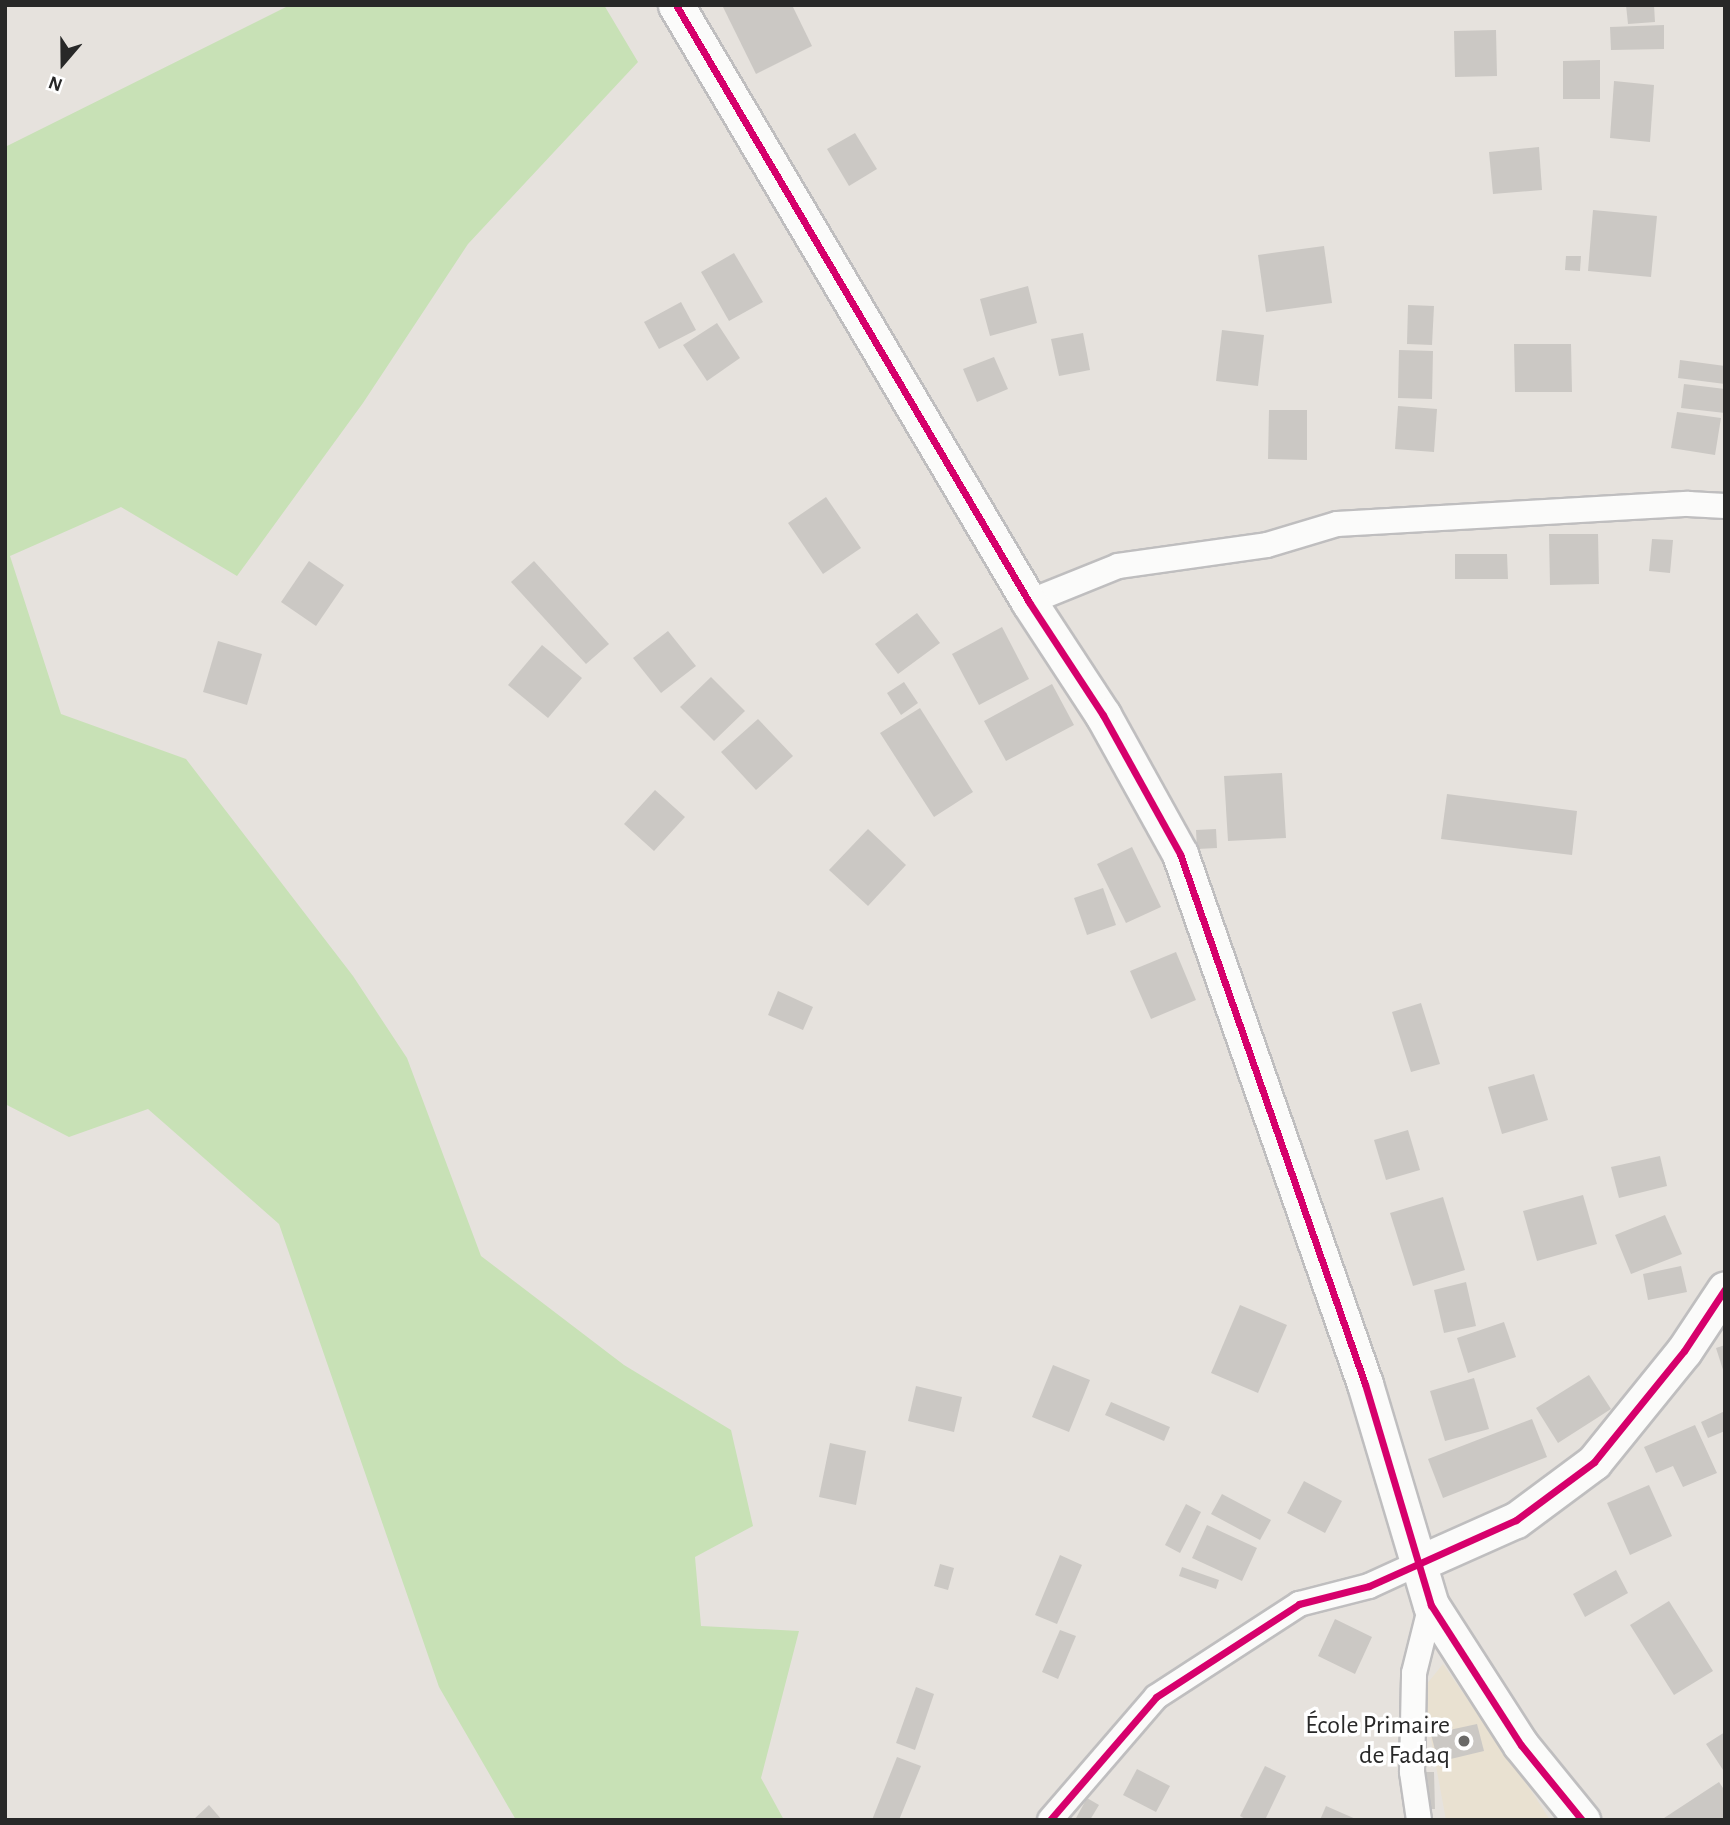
<!DOCTYPE html>
<meta charset="utf-8">
<style>
body{margin:0}
#map{position:relative;width:1730px;height:1825px;overflow:hidden;background:#e6e2dd;font-family:"Alegreya Sans",sans-serif}
div>[style]{position:absolute}
.education>*{inset:0;background:#e9e1d1}
.green>*{inset:0;background:#c8e1b6}
.building>*{inset:0;background:#cbc8c4}
.roads{filter:drop-shadow(2px 0 #bfbebf) drop-shadow(-2px 0 #bfbebf) drop-shadow(0 2px #bfbebf) drop-shadow(0 -2px #bfbebf)}
.street>*{height:24px;margin:-12px;padding:0 12px;transform-origin:12px;border-radius:12px;background:#fbfbfa}
.secondary>*{height:35px;margin:-17.5px;padding:0 17.5px;transform-origin:17.5px;border-radius:17.5px;background:#fbfbfa}
.cycleway>*{height:7px;margin:-3.5px;padding:0 3.5px;transform-origin:3.5px;border-radius:3.5px;background:#d6006c}
.dots>*{width:19px;height:19px;translate:-50% -50%;box-sizing:border-box;border:4px solid #fff;border-radius:50%}
span{translate:-50% -50%;white-space:nowrap;text-align:center;line-height:1.15;-webkit-text-stroke:7px #fff;paint-order:stroke}
.poi-label{font-size:26px;color:#282828}
.right{translate:-100% -50%;text-align:right}
.frame{position:absolute;inset:0;border:7px solid #282828;pointer-events:none}
.north{position:absolute;left:28px;top:28px;width:70px;height:70px;-webkit-text-stroke:5px #fff;paint-order:stroke;rotate:200deg;font-size:19px;font-weight:700;line-height:28px;text-align:center;color:#282828}
.north::after{content:'';display:block;margin:auto;width:24px;height:32px;background:#282828;clip-path:polygon(50% 0,100% 100%,50% 72%,0 100%)}
</style>
<div id="map">
<div class="education">
<div style="clip-path:polygon(1443px 1664px,1532px 1792px,1550px 1820px,1446px 1820px,1422px 1690px)"></div>
</div>
<div class="green">
<div style="clip-path:polygon(290px 5px,604px 5px,638px 62px,468px 244px,363px 403px,237px 576px,121px 507px,10px 556px,61px 714px,186px 759px,353px 976px,407px 1058px,481px 1256px,624px 1365px,731px 1430px,753px 1526px,695px 1557px,701px 1626px,799px 1631px,761px 1778px,784px 1820px,516px 1820px,439px 1687px,279px 1224px,148px 1109px,69px 1137px,5px 1104px,5px 147px)"></div>
</div>
<div class="building">
<div style="clip-path:polygon(722px 5px,792px 5px,812px 46px,756px 74px)"></div>
<div style="clip-path:polygon(1626px 5px,1654px 5px,1655px 22px,1628px 24px)"></div>
<div style="clip-path:polygon(1664px 25px,1664px 49px,1611px 50px,1610px 27px)"></div>
<div style="clip-path:polygon(1496px 30px,1497px 76px,1455px 77px,1454px 31px)"></div>
<div style="clip-path:polygon(1600px 60px,1600px 99px,1563px 99px,1563px 61px)"></div>
<div style="clip-path:polygon(1614px 81px,1654px 85px,1650px 142px,1610px 138px)"></div>
<div style="clip-path:polygon(855px 133px,877px 169px,849px 186px,827px 149px)"></div>
<div style="clip-path:polygon(1539px 147px,1542px 190px,1493px 194px,1489px 152px)"></div>
<div style="clip-path:polygon(1593px 210px,1657px 216px,1651px 277px,1588px 271px)"></div>
<div style="clip-path:polygon(1324px 246px,1332px 303px,1266px 312px,1258px 255px)"></div>
<div style="clip-path:polygon(734px 253px,763px 302px,729px 321px,701px 272px)"></div>
<div style="clip-path:polygon(1566px 256px,1581px 256px,1580px 271px,1565px 270px)"></div>
<div style="clip-path:polygon(1028px 286px,1037px 323px,990px 336px,980px 299px)"></div>
<div style="clip-path:polygon(681px 302px,696px 330px,659px 349px,644px 322px)"></div>
<div style="clip-path:polygon(1408px 305px,1434px 306px,1432px 345px,1407px 344px)"></div>
<div style="clip-path:polygon(717px 323px,740px 358px,707px 381px,683px 345px)"></div>
<div style="clip-path:polygon(1222px 330px,1264px 335px,1258px 386px,1216px 381px)"></div>
<div style="clip-path:polygon(1083px 333px,1090px 370px,1059px 376px,1051px 339px)"></div>
<div style="clip-path:polygon(1514px 344px,1571px 344px,1572px 392px,1515px 392px)"></div>
<div style="clip-path:polygon(1399px 350px,1433px 351px,1432px 399px,1398px 398px)"></div>
<div style="clip-path:polygon(994px 357px,1008px 389px,977px 402px,963px 369px)"></div>
<div style="clip-path:polygon(1680px 360px,1725px 366px,1725px 384px,1678px 378px)"></div>
<div style="clip-path:polygon(1684px 384px,1725px 389px,1725px 413px,1681px 408px)"></div>
<div style="clip-path:polygon(1398px 406px,1437px 409px,1434px 452px,1395px 449px)"></div>
<div style="clip-path:polygon(1269px 410px,1307px 410px,1307px 460px,1268px 459px)"></div>
<div style="clip-path:polygon(1677px 412px,1721px 418px,1715px 455px,1671px 448px)"></div>
<div style="clip-path:polygon(826px 497px,861px 548px,823px 574px,788px 523px)"></div>
<div style="clip-path:polygon(1549px 534px,1598px 534px,1599px 584px,1550px 585px)"></div>
<div style="clip-path:polygon(1652px 539px,1673px 540px,1670px 573px,1649px 571px)"></div>
<div style="clip-path:polygon(1455px 554px,1507px 554px,1508px 579px,1455px 579px)"></div>
<div style="clip-path:polygon(309px 561px,344px 585px,316px 626px,281px 602px)"></div>
<div style="clip-path:polygon(534px 561px,609px 644px,586px 664px,511px 582px)"></div>
<div style="clip-path:polygon(917px 613px,940px 643px,898px 674px,875px 644px)"></div>
<div style="clip-path:polygon(1002px 627px,1029px 679px,979px 705px,952px 654px)"></div>
<div style="clip-path:polygon(668px 631px,696px 666px,661px 693px,633px 658px)"></div>
<div style="clip-path:polygon(218px 641px,262px 654px,247px 705px,203px 692px)"></div>
<div style="clip-path:polygon(542px 645px,582px 678px,548px 718px,508px 685px)"></div>
<div style="clip-path:polygon(711px 677px,745px 711px,714px 741px,680px 707px)"></div>
<div style="clip-path:polygon(904px 682px,918px 703px,901px 715px,887px 693px)"></div>
<div style="clip-path:polygon(1052px 684px,1074px 725px,1006px 761px,984px 721px)"></div>
<div style="clip-path:polygon(920px 708px,973px 792px,934px 817px,880px 733px)"></div>
<div style="clip-path:polygon(758px 719px,793px 756px,756px 790px,721px 752px)"></div>
<div style="clip-path:polygon(1282px 773px,1286px 838px,1228px 841px,1224px 776px)"></div>
<div style="clip-path:polygon(655px 790px,685px 817px,654px 851px,624px 824px)"></div>
<div style="clip-path:polygon(1447px 794px,1577px 811px,1572px 855px,1441px 839px)"></div>
<div style="clip-path:polygon(868px 829px,906px 865px,868px 906px,829px 870px)"></div>
<div style="clip-path:polygon(1216px 829px,1217px 848px,1197px 849px,1196px 830px)"></div>
<div style="clip-path:polygon(1132px 847px,1161px 907px,1126px 923px,1097px 864px)"></div>
<div style="clip-path:polygon(1103px 888px,1116px 925px,1087px 935px,1074px 898px)"></div>
<div style="clip-path:polygon(1176px 952px,1196px 1000px,1151px 1019px,1130px 971px)"></div>
<div style="clip-path:polygon(778px 991px,813px 1007px,803px 1030px,768px 1015px)"></div>
<div style="clip-path:polygon(1421px 1003px,1440px 1064px,1411px 1072px,1392px 1012px)"></div>
<div style="clip-path:polygon(1534px 1074px,1548px 1120px,1502px 1134px,1488px 1087px)"></div>
<div style="clip-path:polygon(1408px 1130px,1420px 1170px,1386px 1180px,1374px 1140px)"></div>
<div style="clip-path:polygon(1660px 1156px,1667px 1186px,1619px 1198px,1611px 1167px)"></div>
<div style="clip-path:polygon(1583px 1195px,1597px 1244px,1537px 1261px,1523px 1211px)"></div>
<div style="clip-path:polygon(1443px 1197px,1465px 1270px,1413px 1286px,1390px 1213px)"></div>
<div style="clip-path:polygon(1665px 1215px,1682px 1254px,1631px 1274px,1615px 1235px)"></div>
<div style="clip-path:polygon(1681px 1266px,1687px 1292px,1648px 1300px,1643px 1274px)"></div>
<div style="clip-path:polygon(1466px 1282px,1476px 1326px,1444px 1333px,1434px 1290px)"></div>
<div style="clip-path:polygon(1240px 1305px,1287px 1325px,1258px 1393px,1211px 1373px)"></div>
<div style="clip-path:polygon(1504px 1322px,1516px 1357px,1468px 1373px,1457px 1338px)"></div>
<div style="clip-path:polygon(1725px 1345px,1725px 1373px,1724px 1373px,1716px 1348px)"></div>
<div style="clip-path:polygon(1053px 1365px,1090px 1380px,1069px 1432px,1032px 1417px)"></div>
<div style="clip-path:polygon(1589px 1375px,1611px 1409px,1558px 1443px,1536px 1408px)"></div>
<div style="clip-path:polygon(1474px 1378px,1489px 1429px,1445px 1441px,1430px 1391px)"></div>
<div style="clip-path:polygon(916px 1386px,962px 1397px,954px 1432px,908px 1421px)"></div>
<div style="clip-path:polygon(1111px 1402px,1170px 1427px,1164px 1441px,1105px 1415px)"></div>
<div style="clip-path:polygon(1725px 1411px,1725px 1431px,1708px 1438px,1701px 1422px)"></div>
<div style="clip-path:polygon(1532px 1419px,1547px 1457px,1443px 1498px,1428px 1459px)"></div>
<div style="clip-path:polygon(1695px 1425px,1717px 1473px,1683px 1487px,1673px 1466px,1656px 1473px,1644px 1447px)"></div>
<div style="clip-path:polygon(830px 1443px,866px 1451px,856px 1505px,819px 1497px)"></div>
<div style="clip-path:polygon(1304px 1481px,1342px 1501px,1325px 1533px,1287px 1513px)"></div>
<div style="clip-path:polygon(1649px 1485px,1672px 1536px,1630px 1555px,1607px 1503px)"></div>
<div style="clip-path:polygon(1222px 1494px,1271px 1520px,1260px 1540px,1211px 1514px)"></div>
<div style="clip-path:polygon(1186px 1504px,1201px 1512px,1180px 1553px,1165px 1545px)"></div>
<div style="clip-path:polygon(1207px 1525px,1257px 1548px,1242px 1581px,1192px 1558px)"></div>
<div style="clip-path:polygon(1060px 1555px,1082px 1565px,1057px 1624px,1035px 1615px)"></div>
<div style="clip-path:polygon(940px 1564px,954px 1568px,948px 1590px,934px 1586px)"></div>
<div style="clip-path:polygon(1182px 1567px,1219px 1580px,1216px 1589px,1179px 1576px)"></div>
<div style="clip-path:polygon(1616px 1570px,1628px 1593px,1585px 1617px,1573px 1594px)"></div>
<div style="clip-path:polygon(1669px 1601px,1713px 1671px,1674px 1695px,1630px 1625px)"></div>
<div style="clip-path:polygon(1335px 1619px,1372px 1637px,1355px 1674px,1318px 1656px)"></div>
<div style="clip-path:polygon(1060px 1630px,1076px 1636px,1058px 1679px,1042px 1672px)"></div>
<div style="clip-path:polygon(916px 1687px,934px 1694px,915px 1750px,896px 1743px)"></div>
<div style="clip-path:polygon(1477px 1724px,1484px 1751px,1438px 1762px,1431px 1734px)"></div>
<div style="clip-path:polygon(1725px 1732px,1725px 1773px,1706px 1744px)"></div>
<div style="clip-path:polygon(897px 1757px,921px 1766px,899px 1820px,872px 1820px)"></div>
<div style="clip-path:polygon(1265px 1766px,1286px 1776px,1265px 1820px,1247px 1820px,1240px 1816px)"></div>
<div style="clip-path:polygon(1137px 1769px,1170px 1786px,1156px 1812px,1123px 1795px)"></div>
<div style="clip-path:polygon(1422px 1772px,1434px 1772px,1435px 1809px,1423px 1809px)"></div>
<div style="clip-path:polygon(1719px 1782px,1725px 1791px,1725px 1820px,1661px 1820px)"></div>
<div style="clip-path:polygon(1087px 1798px,1099px 1805px,1090px 1820px,1075px 1820px)"></div>
<div style="clip-path:polygon(209px 1805px,222px 1820px,193px 1820px)"></div>
<div style="clip-path:polygon(1326px 1806px,1358px 1820px,1320px 1820px)"></div>
</div>
<div class="roads">
<div class="street">
<div style="left:1029px;top:602px;width:96px;rotate:-22deg"></div>
<div style="left:1118px;top:566px;width:150px;rotate:-8deg"></div>
<div style="left:1267px;top:545px;width:73px;rotate:-16.7deg"></div>
<div style="left:1337px;top:524px;width:352px;rotate:-3.3deg"></div>
<div style="left:1688px;top:504px;width:37px;rotate:3deg"></div>
<div style="left:1050px;top:1820px;width:162px;rotate:-49.2deg"></div>
<div style="left:1156px;top:1697px;width:171px;rotate:-33deg"></div>
<div style="left:1299px;top:1604px;width:72px;rotate:-14.4deg"></div>
<div style="left:1369px;top:1586px;width:53px;rotate:-24.6deg"></div>
<div style="left:1419px;top:1820px;width:49px;rotate:-98.3deg"></div>
<div style="left:1412px;top:1772px;width:99px;rotate:-88.8deg"></div>
<div style="left:1414px;top:1673px;width:70px;rotate:-76deg"></div>
</div>
<div class="secondary">
<div style="left:676px;top:5px;width:694px;rotate:59.4deg"></div>
<div style="left:1029px;top:602px;width:135px;rotate:56.8deg"></div>
<div style="left:1103px;top:715px;width:159px;rotate:61deg"></div>
<div style="left:1180px;top:854px;width:561px;rotate:70.76deg"></div>
<div style="left:1365px;top:1384px;width:231px;rotate:73.4deg"></div>
<div style="left:1431px;top:1605px;width:166px;rotate:57.3deg"></div>
<div style="left:1521px;top:1745px;width:97px;rotate:50.9deg"></div>
<div style="left:1417px;top:1564px;width:108px;rotate:-24deg"></div>
<div style="left:1516px;top:1520px;width:97px;rotate:-36.6deg"></div>
<div style="left:1594px;top:1462px;width:143px;rotate:-51deg"></div>
<div style="left:1684px;top:1351px;width:74px;rotate:-56.5deg"></div>
</div>
</div>
<div class="cycleway">
<div style="left:676px;top:5px;width:694px;rotate:59.4deg"></div>
<div style="left:1029px;top:602px;width:135px;rotate:56.8deg"></div>
<div style="left:1103px;top:715px;width:159px;rotate:61deg"></div>
<div style="left:1180px;top:854px;width:561px;rotate:70.76deg"></div>
<div style="left:1365px;top:1384px;width:231px;rotate:73.4deg"></div>
<div style="left:1431px;top:1605px;width:166px;rotate:57.3deg"></div>
<div style="left:1521px;top:1745px;width:97px;rotate:50.9deg"></div>
<div style="left:1050px;top:1820px;width:162px;rotate:-49.2deg"></div>
<div style="left:1156px;top:1697px;width:171px;rotate:-33deg"></div>
<div style="left:1299px;top:1604px;width:72px;rotate:-14.4deg"></div>
<div style="left:1369px;top:1586px;width:161px;rotate:-24.2deg"></div>
<div style="left:1516px;top:1520px;width:97px;rotate:-36.6deg"></div>
<div style="left:1594px;top:1462px;width:143px;rotate:-51deg"></div>
<div style="left:1684px;top:1351px;width:74px;rotate:-56.5deg"></div>
</div>
<div class="dots">
<div style="left:1464px;top:1741px;background:#6a6967"></div>
</div>
<div class="poi-label">
<span class="right" style="left:1450px;top:1741px">École Primaire<br>de Fadaq</span>
</div>
<div class="frame"></div>
<div class="north">N</div>
</div>
